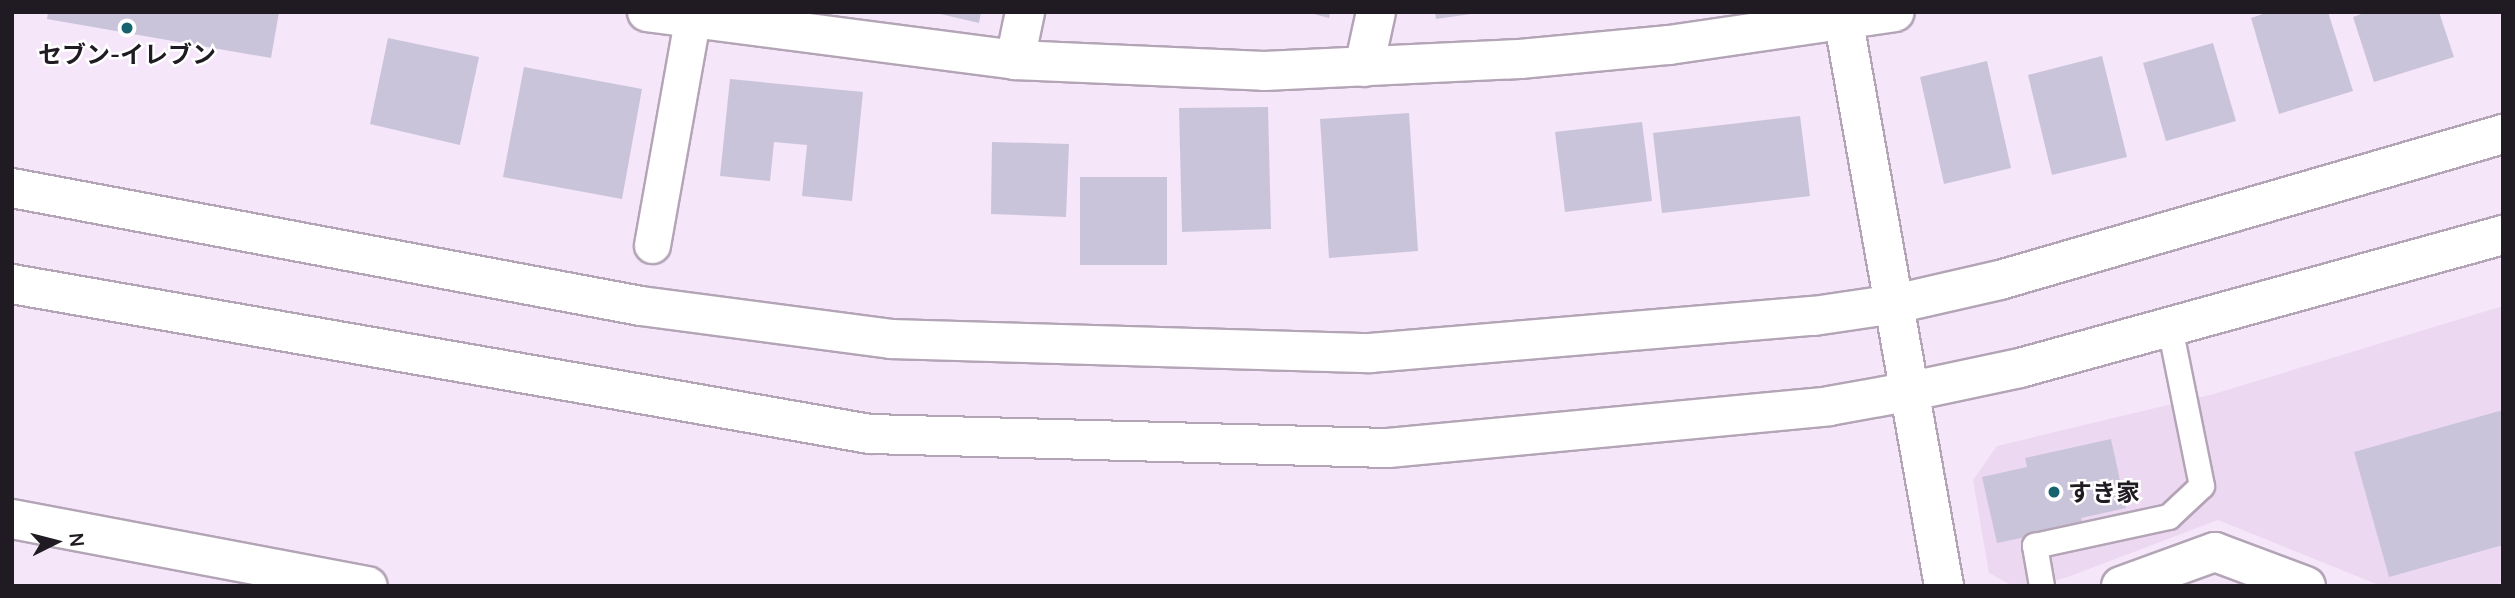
<!DOCTYPE html>
<meta charset="utf-8">
<style>
body{margin:0}
#map{position:relative;width:2515px;height:598px;overflow:hidden;background:#f5e6f9;font-family:Manrope,"Noto Sans JP",sans-serif}
div>[style]{position:absolute}
.built>*{inset:0;background:#ecd8f0}
.building>*{inset:0;background:#cac4da}
.roads{filter:drop-shadow(2px 0 #b3a4b6) drop-shadow(-2px 0 #b3a4b6) drop-shadow(0 2px #b3a4b6) drop-shadow(0 -2px #b3a4b6)}
.service>*{height:24px;margin:-12px;padding:0 12px;transform-origin:12px;border-radius:12px;background:#fff}
.pedestrian>*{height:35px;margin:-17.5px;padding:0 17.5px;transform-origin:17.5px;border-radius:17.5px;background:#fff}
.minor>*{height:38px;margin:-19px;padding:0 19px;transform-origin:19px;border-radius:19px;background:#fff}
.tertiary>*{height:38px;margin:-19px;padding:0 19px;transform-origin:19px;border-radius:19px;background:#fff}
.dots>*{width:19px;height:19px;translate:-50% -50%;box-sizing:border-box;border:4px solid #fff;border-radius:50%}
span{translate:-50% -50%;white-space:nowrap;text-align:center;line-height:1.15;-webkit-text-stroke:5px #fff;paint-order:stroke}
.poi-label{font-size:24px;color:#201b22;font-weight:700}
.left{translate:0 -50%;text-align:left}
.frame{position:absolute;inset:0;border:14px solid #201b22;pointer-events:none}
.north{position:absolute;left:21px;top:507px;width:70px;height:70px;-webkit-text-stroke:5px #fff;paint-order:stroke;rotate:84deg;font-size:19px;font-weight:700;line-height:28px;text-align:center;color:#201b22}
.north::after{content:'';display:block;margin:auto;width:24px;height:32px;background:#201b22;clip-path:polygon(50% 0,100% 100%,50% 72%,0 100%)}
</style>
<div id="map">
<div class="built">
<div style="clip-path:polygon(2503px 306px,2503px 580px,2497px 586px,2381px 586px,2218px 520px,2065px 578px,2034px 586px,2013px 586px,1989px 573px,1973px 480px,1997px 446px,2214px 394px)"></div>
</div>
<div class="building">
<div style="clip-path:polygon(48px 12px,279px 12px,271px 58px,47px 19px)"></div>
<div style="clip-path:polygon(932px 12px,981px 12px,979px 23px)"></div>
<div style="clip-path:polygon(1306px 12px,1330px 12px,1329px 18px)"></div>
<div style="clip-path:polygon(1435px 12px,1471px 12px,1471px 14px,1436px 19px)"></div>
<div style="clip-path:polygon(2269px 12px,2328px 12px,2353px 91px,2279px 114px,2251px 18px)"></div>
<div style="clip-path:polygon(2367px 12px,2439px 12px,2454px 57px,2374px 82px,2353px 17px)"></div>
<div style="clip-path:polygon(388px 38px,479px 57px,460px 145px,370px 124px)"></div>
<div style="clip-path:polygon(2213px 43px,2236px 121px,2166px 141px,2143px 63px)"></div>
<div style="clip-path:polygon(2102px 56px,2127px 157px,2052px 175px,2028px 75px)"></div>
<div style="clip-path:polygon(1987px 61px,2011px 168px,1944px 184px,1920px 77px)"></div>
<div style="clip-path:polygon(524px 67px,642px 89px,622px 199px,503px 177px)"></div>
<div style="clip-path:polygon(730px 79px,863px 92px,852px 201px,802px 196px,807px 145px,774px 142px,770px 181px,720px 176px)"></div>
<div style="clip-path:polygon(1268px 107px,1271px 229px,1182px 232px,1179px 108px)"></div>
<div style="clip-path:polygon(1409px 113px,1418px 251px,1329px 258px,1320px 119px)"></div>
<div style="clip-path:polygon(1800px 116px,1810px 196px,1662px 213px,1653px 133px)"></div>
<div style="clip-path:polygon(1642px 122px,1652px 201px,1565px 212px,1555px 132px)"></div>
<div style="clip-path:polygon(992px 142px,1069px 144px,1066px 217px,991px 214px)"></div>
<div style="clip-path:polygon(1080px 177px,1167px 177px,1167px 265px,1080px 265px)"></div>
<div style="clip-path:polygon(2503px 410px,2503px 545px,2389px 577px,2354px 452px)"></div>
<div style="clip-path:polygon(2111px 439px,2126px 508px,2081px 518px,2083px 525px,1997px 543px,1982px 477px,2027px 467px,2025px 458px)"></div>
</div>
<div class="roads">
<div class="service">
<div style="left:2042px;top:586px;width:41px;rotate:-99.9deg"></div>
<div style="left:2035px;top:546px;width:137px;rotate:-12.2deg"></div>
<div style="left:2169px;top:517px;width:45px;rotate:-43.2deg"></div>
<div style="left:2202px;top:486px;width:162px;rotate:-101.4deg"></div>
</div>
<div class="pedestrian">
<div style="left:652px;top:245px;width:229px;rotate:-79.9deg"></div>
</div>
<div class="minor">
<div style="left:647px;top:12px;width:371px;rotate:7.4deg"></div>
<div style="left:1015px;top:60px;width:249px;rotate:2.5deg"></div>
<div style="left:1264px;top:71px;width:256px;rotate:-2.7deg"></div>
<div style="left:1520px;top:59px;width:150px;rotate:-5.4deg"></div>
<div style="left:1669px;top:45px;width:228px;rotate:-8.3deg"></div>
<div style="left:1842px;top:12px;width:583px;rotate:79.92deg"></div>
<div style="left:1015px;top:60px;width:49px;rotate:-78.2deg"></div>
<div style="left:1364px;top:67px;width:56px;rotate:-77.7deg"></div>
<div style="left:12px;top:519px;width:362px;rotate:10.7deg"></div>
<div style="left:2121px;top:586px;width:100px;rotate:-19.9deg"></div>
<div style="left:2215px;top:552px;width:97px;rotate:20.5deg"></div>
</div>
<div class="tertiary">
<div style="left:12px;top:188px;width:640px;rotate:10.63deg"></div>
<div style="left:641px;top:306px;width:252px;rotate:7.5deg"></div>
<div style="left:891px;top:339px;width:479px;rotate:1.7deg"></div>
<div style="left:1370px;top:353px;width:446px;rotate:-4.8deg"></div>
<div style="left:1814px;top:316px;width:82px;rotate:-8.4deg"></div>
<div style="left:1895px;top:304px;width:108px;rotate:-12.9deg"></div>
<div style="left:2000px;top:280px;width:524px;rotate:-16.19deg"></div>
<div style="left:12px;top:284px;width:871px;rotate:9.92deg"></div>
<div style="left:870px;top:434px;width:518px;rotate:1.55deg"></div>
<div style="left:1388px;top:448px;width:443px;rotate:-5.4deg"></div>
<div style="left:1829px;top:406px;width:84px;rotate:-10.2deg"></div>
<div style="left:1912px;top:391px;width:110px;rotate:-12deg"></div>
<div style="left:2020px;top:368px;width:501px;rotate:-15.4deg"></div>
</div>
</div>
<div class="dots">
<div style="left:127px;top:28px;background:#16626e"></div>
<div style="left:2054px;top:492px;background:#16626e"></div>
</div>
<div class="poi-label">
<span style="left:127px;top:54px">セブン-イレブン</span>
<span class="left" style="left:2068px;top:492px">すき家</span>
</div>
<div class="frame"></div>
<div class="north">N</div>
</div>
